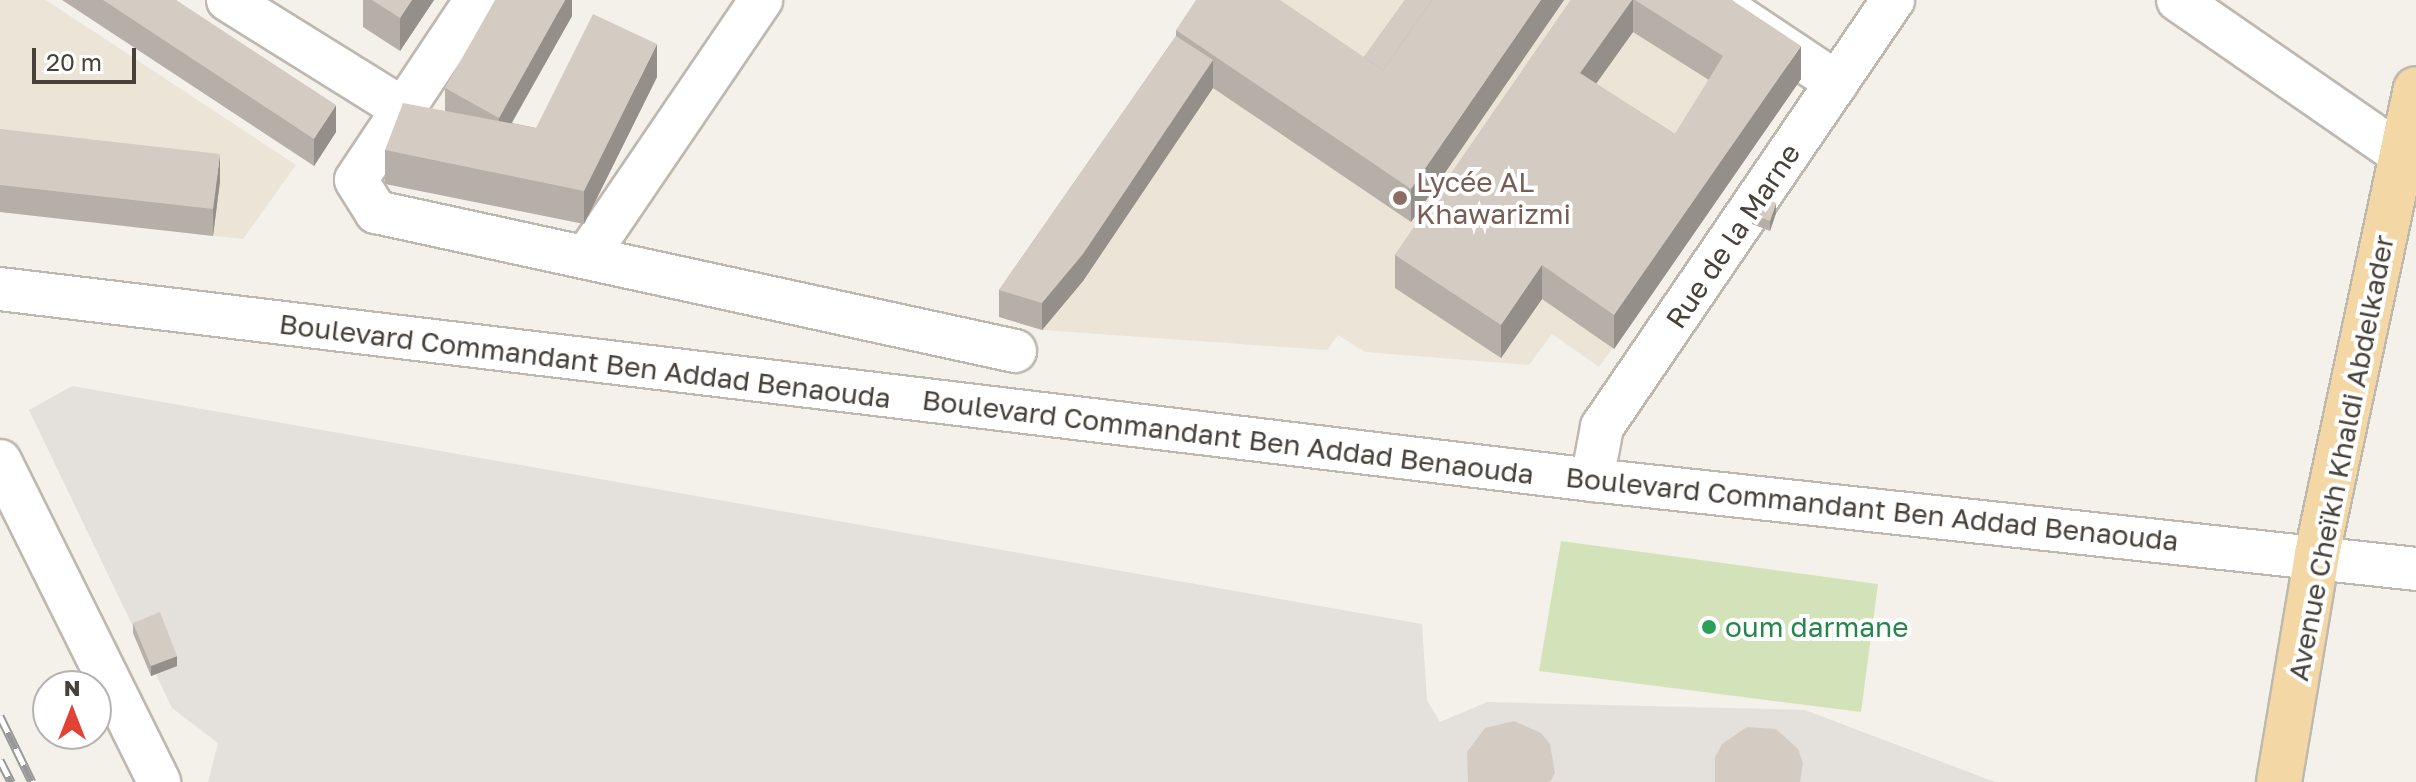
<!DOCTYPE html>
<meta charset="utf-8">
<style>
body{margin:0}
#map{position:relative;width:2416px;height:782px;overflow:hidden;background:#f4f1eb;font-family:"Golos Text",sans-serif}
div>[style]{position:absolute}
.industrial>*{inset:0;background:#e4e0dc}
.education>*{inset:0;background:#ebe4d7}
.green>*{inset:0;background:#d3e3b9}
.roads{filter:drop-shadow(2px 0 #beb8af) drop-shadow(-2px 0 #beb8af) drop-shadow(0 2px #beb8af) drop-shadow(0 -2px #beb8af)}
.minor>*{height:42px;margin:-21px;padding:0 21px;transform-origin:21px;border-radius:21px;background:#fff}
.major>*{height:44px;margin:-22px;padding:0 22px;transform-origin:22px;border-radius:22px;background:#f3d7a5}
.rail>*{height:9px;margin-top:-4.5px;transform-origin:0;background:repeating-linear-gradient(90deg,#fff 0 18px,#989898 0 36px);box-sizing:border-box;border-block:2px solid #989898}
.wall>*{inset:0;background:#b6afa7}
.shaded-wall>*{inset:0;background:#948f88}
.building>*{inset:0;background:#d4ccc2}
.dots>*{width:22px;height:22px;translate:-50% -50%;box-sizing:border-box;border:4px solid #fff;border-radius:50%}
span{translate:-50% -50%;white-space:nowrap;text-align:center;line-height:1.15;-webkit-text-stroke:8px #fff;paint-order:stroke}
.education-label{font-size:28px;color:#785e54}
.left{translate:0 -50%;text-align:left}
.street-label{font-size:28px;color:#47413a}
.leisure-label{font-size:28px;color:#27864d}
.north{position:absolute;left:32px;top:670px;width:80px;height:80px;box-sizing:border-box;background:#fff;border:2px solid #b5b3b0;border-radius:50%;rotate:0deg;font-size:22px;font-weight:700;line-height:32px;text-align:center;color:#47413a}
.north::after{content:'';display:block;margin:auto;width:28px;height:36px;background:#e14335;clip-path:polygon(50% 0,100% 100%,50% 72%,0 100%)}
.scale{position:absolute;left:32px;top:48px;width:104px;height:36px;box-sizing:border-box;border:4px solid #47413a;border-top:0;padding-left:10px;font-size:24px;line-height:28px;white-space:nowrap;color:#47413a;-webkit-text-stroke:6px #fff;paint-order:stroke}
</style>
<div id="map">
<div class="industrial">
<div style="clip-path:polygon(72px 386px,1422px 624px,1427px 700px,1440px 722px,1487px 702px,1805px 710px,1995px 782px,208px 782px,218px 743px,172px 708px,29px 410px)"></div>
</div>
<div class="education">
<div style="clip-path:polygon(0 0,46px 0,296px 165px,243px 239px,0 212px)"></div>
<div style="clip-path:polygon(1218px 0,1682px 0,1801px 79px,1599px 367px,1552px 334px,1529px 365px,1365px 352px,1338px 335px,1327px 350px,1042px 330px,999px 317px)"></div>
</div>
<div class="green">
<div style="clip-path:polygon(1561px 541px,1878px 584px,1861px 712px,1539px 671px)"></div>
</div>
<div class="roads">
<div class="minor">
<div style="left:228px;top:0;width:206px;rotate:31.9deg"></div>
<div style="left:476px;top:0;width:216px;rotate:123.7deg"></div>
<div style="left:356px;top:180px;width:38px;rotate:58deg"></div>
<div style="left:376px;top:212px;width:654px;rotate:12.27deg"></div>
<div style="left:1713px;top:0;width:149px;rotate:33.8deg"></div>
<div style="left:2178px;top:0;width:290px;rotate:34.7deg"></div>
<div style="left:587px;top:256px;width:310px;rotate:-55.8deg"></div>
<div style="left:0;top:289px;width:1603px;rotate:6.84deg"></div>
<div style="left:1592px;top:480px;width:829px;rotate:6.16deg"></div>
<div style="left:0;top:461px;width:358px;rotate:63.6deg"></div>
<div style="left:1592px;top:480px;width:54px;rotate:-79.3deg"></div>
<div style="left:1602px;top:427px;width:517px;rotate:-55.73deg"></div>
</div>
<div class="major">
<div style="left:2279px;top:782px;width:231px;rotate:-80.5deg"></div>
<div style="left:2317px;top:554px;width:475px;rotate:-78deg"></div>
</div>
</div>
<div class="rail">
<div style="left:0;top:716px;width:73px;rotate:64.1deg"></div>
<div style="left:0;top:760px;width:25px;rotate:63deg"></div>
</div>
<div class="wall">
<div style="clip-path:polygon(62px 0,176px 0,336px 132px,314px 166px)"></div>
<div style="clip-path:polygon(363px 0,434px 0,400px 51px,363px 27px)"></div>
<div style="clip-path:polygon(572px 0,572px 16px,512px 123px,536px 128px,657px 77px,584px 224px,385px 184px,385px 150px,445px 111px,445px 88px)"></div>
<div style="clip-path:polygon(1405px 0,1564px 0,1411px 222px,1213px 88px,1083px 281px,1042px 330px,999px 317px,999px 290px,1176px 36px,1176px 30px,1364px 57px)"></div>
<div style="clip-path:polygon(evenodd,1571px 0,1732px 0,1801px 79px,1614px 349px,1542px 299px,1501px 358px,1395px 288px,1395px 255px,1571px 0,1633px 32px,1709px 80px,1675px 134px,1596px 84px,1633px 32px)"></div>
<div style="clip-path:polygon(0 129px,220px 181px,213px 236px,0 212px)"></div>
<div style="clip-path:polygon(1776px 213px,1770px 231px,1752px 224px,1752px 214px)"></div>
<div style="clip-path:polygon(133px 623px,177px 666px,151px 676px,133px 633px)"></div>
</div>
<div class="shaded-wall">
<div style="clip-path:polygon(412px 0,434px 0,400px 51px,400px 18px)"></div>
<div style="clip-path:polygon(565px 0,572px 0,572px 16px,499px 145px,499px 118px)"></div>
<div style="clip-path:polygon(1541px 0,1564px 0,1411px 222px,1411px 189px)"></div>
<div style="clip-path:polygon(1632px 0,1633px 0,1633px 32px,1580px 106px,1580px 73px)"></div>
<div style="clip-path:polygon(657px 44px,657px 77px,584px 224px,584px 191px)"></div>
<div style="clip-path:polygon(1801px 46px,1801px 79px,1614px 349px,1614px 315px)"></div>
<div style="clip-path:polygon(1213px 60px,1213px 88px,1083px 281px,1042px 330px,1042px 303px)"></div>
<div style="clip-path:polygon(336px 105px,336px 132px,314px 166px,314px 139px)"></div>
<div style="clip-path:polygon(220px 154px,220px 181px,213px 236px,213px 209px)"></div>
<div style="clip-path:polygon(1776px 203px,1776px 213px,1770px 231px,1770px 221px)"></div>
<div style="clip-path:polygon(1542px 265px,1542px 299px,1501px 358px,1501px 325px)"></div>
<div style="clip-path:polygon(177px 656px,177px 666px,151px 676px,151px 666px)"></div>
</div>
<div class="building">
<div style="clip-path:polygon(103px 0,176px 0,336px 105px,314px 139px)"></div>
<div style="clip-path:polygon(372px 0,412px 0,400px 18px)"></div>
<div style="clip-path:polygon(495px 0,565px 0,499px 118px,445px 88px)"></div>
<div style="clip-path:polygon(1196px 0,1280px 0,1383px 70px,1432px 0,1541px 0,1411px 189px,1176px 30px)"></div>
<div style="clip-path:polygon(1405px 0,1432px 0,1383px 70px,1364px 57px)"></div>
<div style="clip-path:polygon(1571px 0,1632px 0,1580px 73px,1675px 134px,1723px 56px,1635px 0,1732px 0,1801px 46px,1614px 315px,1542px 265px,1501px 325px,1395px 255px)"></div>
<div style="clip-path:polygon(593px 14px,657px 44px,584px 191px,385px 150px,403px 103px,536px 128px)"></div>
<div style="clip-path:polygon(1176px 36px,1213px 60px,1083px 254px,1042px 303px,999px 290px)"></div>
<div style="clip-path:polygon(0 129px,220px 154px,213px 209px,0 185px)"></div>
<div style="clip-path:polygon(1759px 196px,1776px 203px,1770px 221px,1752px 214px)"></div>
<div style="clip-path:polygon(160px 612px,177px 656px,151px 666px,133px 623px)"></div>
<div style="clip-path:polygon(1514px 721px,1541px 733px,1550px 744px,1555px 773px,1550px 782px,1468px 782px,1467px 752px,1485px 728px)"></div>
<div style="clip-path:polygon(1747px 727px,1776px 729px,1798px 749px,1803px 763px,1800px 782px,1715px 782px,1715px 757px,1722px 744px)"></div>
</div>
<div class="dots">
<div style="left:1400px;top:198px;background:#8d6e63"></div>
<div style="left:1709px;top:627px;background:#2e9e5b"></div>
</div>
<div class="education-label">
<span class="left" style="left:1416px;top:198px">Lycée AL<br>Khawarizmi</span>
</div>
<div class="street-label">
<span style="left:1733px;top:236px;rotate:-56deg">Rue de la Marne</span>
<span style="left:585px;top:361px;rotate:7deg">Boulevard Commandant Ben Addad Benaouda</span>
<span style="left:1228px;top:437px;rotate:7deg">Boulevard Commandant Ben Addad Benaouda</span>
<span style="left:2341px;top:458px;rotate:-79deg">Avenue Cheïkh Khaldi Abdelkader</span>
<span style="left:1872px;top:509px;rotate:6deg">Boulevard Commandant Ben Addad Benaouda</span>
</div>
<div class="leisure-label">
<span class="left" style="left:1725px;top:627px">oum darmane</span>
</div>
<div class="north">N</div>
<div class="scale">20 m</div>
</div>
